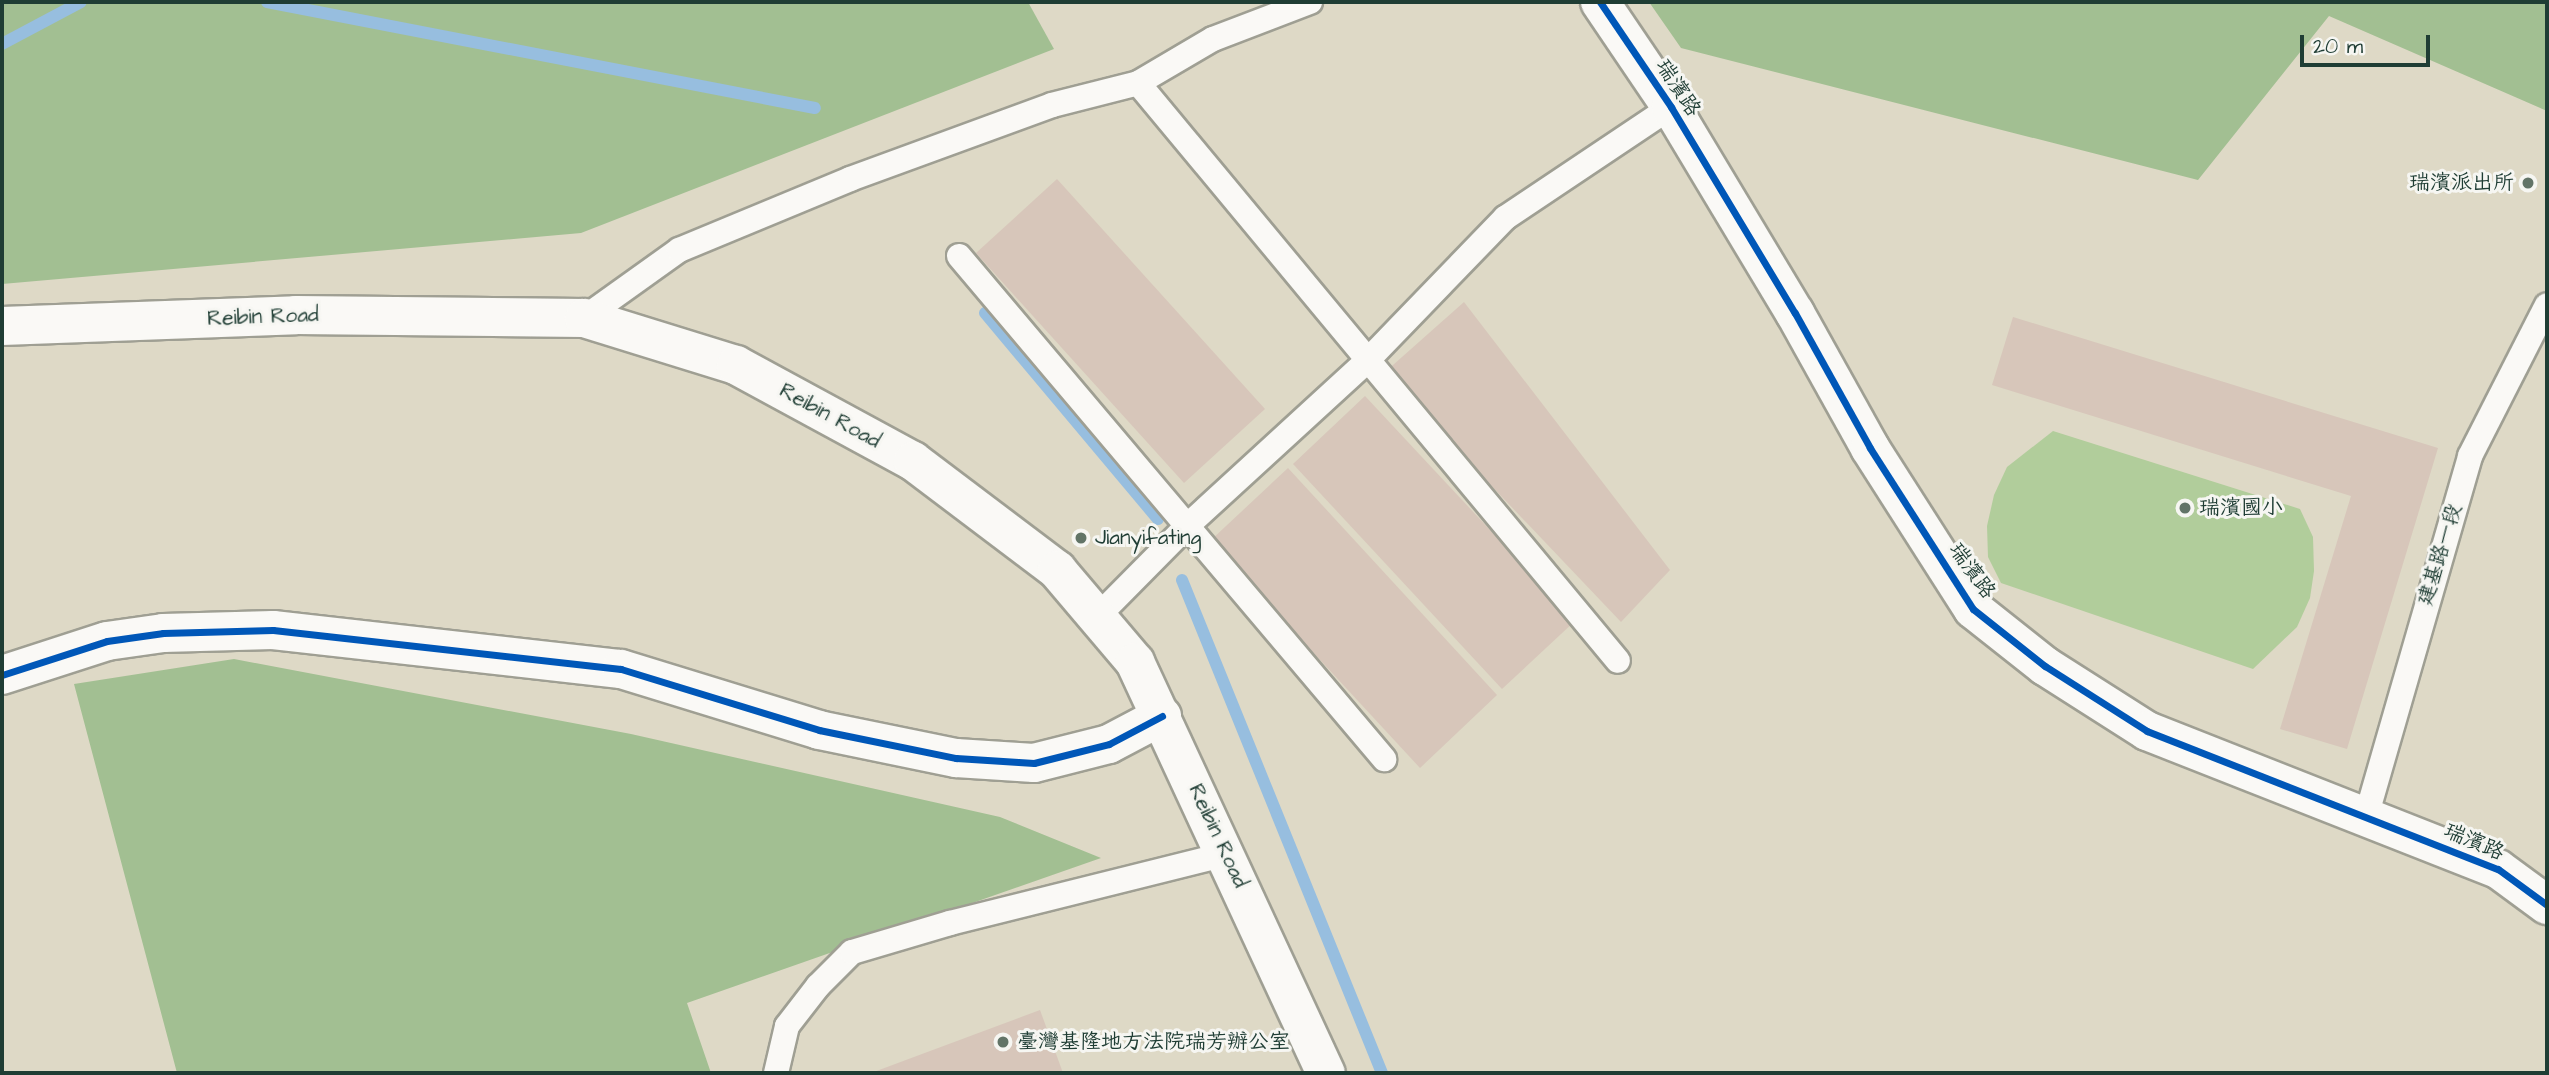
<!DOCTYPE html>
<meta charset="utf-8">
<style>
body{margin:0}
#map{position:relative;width:2549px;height:1075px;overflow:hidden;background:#ded9c6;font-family:"Architects Daughter","LXGW WenKai TC",sans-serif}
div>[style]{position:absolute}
.green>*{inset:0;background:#b1cd9b}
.forest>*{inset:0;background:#a2bf92}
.stream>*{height:12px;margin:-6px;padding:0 6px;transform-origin:6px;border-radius:6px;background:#97bedf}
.building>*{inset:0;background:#d7c6ba}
.roads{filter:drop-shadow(2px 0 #9f9f93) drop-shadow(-2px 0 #9f9f93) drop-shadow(0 2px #9f9f93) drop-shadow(0 -2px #9f9f93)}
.service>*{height:24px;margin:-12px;padding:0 12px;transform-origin:12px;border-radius:12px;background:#faf9f6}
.minor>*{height:38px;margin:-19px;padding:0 19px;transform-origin:19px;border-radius:19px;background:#faf9f6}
.tertiary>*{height:38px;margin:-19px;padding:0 19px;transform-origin:19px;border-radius:19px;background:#faf9f6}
.primary>*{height:38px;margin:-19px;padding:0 19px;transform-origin:19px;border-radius:19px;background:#faf9f6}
.cycleway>*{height:7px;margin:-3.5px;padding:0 3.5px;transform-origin:3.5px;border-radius:3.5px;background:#0057b8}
.dots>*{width:19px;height:19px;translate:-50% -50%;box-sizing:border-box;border:4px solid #f6f6f2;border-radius:50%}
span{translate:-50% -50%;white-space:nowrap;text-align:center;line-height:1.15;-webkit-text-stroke:6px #f6f6f2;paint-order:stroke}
.street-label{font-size:21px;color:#1f3d34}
.poi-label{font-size:21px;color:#1f3d34}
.right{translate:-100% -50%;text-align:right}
.left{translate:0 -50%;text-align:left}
.frame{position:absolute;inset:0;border:4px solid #1f3d34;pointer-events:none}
.scale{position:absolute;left:2300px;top:35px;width:130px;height:32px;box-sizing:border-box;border:4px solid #1f3d34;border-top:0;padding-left:9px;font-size:21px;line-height:24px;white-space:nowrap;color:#1f3d34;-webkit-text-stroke:5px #f6f6f2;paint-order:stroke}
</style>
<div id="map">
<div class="green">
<div style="clip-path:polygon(2053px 431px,2300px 509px,2313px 537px,2314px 571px,2310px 598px,2297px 627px,2253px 669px,2001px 583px,1988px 557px,1987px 526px,1994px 495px,2007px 467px)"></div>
</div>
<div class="forest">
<div style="clip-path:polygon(2px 2px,1028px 2px,1054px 49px,581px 233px,2px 284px)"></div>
<div style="clip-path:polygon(1649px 2px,2547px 2px,2547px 111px,2329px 16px,2198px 180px,1681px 48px)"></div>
<div style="clip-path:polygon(234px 659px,631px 734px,1000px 817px,1101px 858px,687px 1003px,711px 1073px,177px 1073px,74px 684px)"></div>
</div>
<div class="stream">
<div style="left:267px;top:2px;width:558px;rotate:10.95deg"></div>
<div style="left:2px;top:44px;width:89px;rotate:-28deg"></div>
<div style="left:985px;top:313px;width:269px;rotate:50deg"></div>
<div style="left:1182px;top:580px;width:532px;rotate:67.92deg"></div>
</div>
<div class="building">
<div style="clip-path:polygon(1057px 179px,1265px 409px,1184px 483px,976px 253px)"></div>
<div style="clip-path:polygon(1464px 302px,1670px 570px,1621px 622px,1384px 373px)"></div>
<div style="clip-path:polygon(2013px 317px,2438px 448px,2347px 749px,2280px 729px,2351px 496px,1992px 385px)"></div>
<div style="clip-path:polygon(1365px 396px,1575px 621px,1502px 689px,1293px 464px)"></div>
<div style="clip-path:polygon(1288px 468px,1497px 695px,1420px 768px,1210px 541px)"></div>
<div style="clip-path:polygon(1040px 1010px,1063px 1073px,871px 1073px)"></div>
</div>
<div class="roads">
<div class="service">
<div style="left:1138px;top:83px;width:751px;rotate:50.29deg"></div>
<div style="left:959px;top:256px;width:659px;rotate:49.8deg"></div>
<div style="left:584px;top:318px;width:117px;rotate:-35.6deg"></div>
<div style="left:679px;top:250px;width:185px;rotate:-22.5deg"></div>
<div style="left:850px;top:179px;width:215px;rotate:-20.1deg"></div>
<div style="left:1052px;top:105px;width:89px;rotate:-14.3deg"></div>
<div style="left:1138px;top:83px;width:87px;rotate:-30.4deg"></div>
<div style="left:1213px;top:39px;width:104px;rotate:-20.9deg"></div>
<div style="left:1099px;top:615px;width:125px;rotate:-45.3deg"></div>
<div style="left:1187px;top:526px;width:244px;rotate:-42.5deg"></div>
<div style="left:1367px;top:361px;width:199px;rotate:-46deg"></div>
<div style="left:1505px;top:218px;width:200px;rotate:-33.8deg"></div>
<div style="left:2366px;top:817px;width:376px;rotate:-73.9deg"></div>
<div style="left:2470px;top:456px;width:169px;rotate:-63deg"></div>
<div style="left:776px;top:1073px;width:48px;rotate:-76.8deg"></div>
<div style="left:787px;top:1026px;width:51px;rotate:-52.2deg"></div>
<div style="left:818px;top:986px;width:48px;rotate:-45deg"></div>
<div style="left:852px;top:952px;width:102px;rotate:-16.5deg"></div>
<div style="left:950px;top:923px;width:285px;rotate:-14deg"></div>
</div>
<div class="minor">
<div style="left:2px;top:675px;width:110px;rotate:-17.9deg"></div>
<div style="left:107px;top:641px;width:57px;rotate:-8.1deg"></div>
<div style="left:163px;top:633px;width:110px;rotate:-1.6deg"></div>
<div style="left:273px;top:630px;width:350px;rotate:6.4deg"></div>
<div style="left:621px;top:669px;width:207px;rotate:17.1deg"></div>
<div style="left:819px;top:730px;width:140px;rotate:11.6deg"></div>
<div style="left:956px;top:758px;width:78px;rotate:3.7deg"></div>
<div style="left:1034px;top:763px;width:77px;rotate:-14.2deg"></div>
<div style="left:1109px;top:744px;width:60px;rotate:-27.8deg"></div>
</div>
<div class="tertiary">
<div style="left:1600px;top:2px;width:127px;rotate:55.9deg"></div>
<div style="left:1671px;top:107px;width:240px;rotate:59deg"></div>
<div style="left:1795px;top:313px;width:154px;rotate:60.9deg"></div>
<div style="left:1870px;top:448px;width:191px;rotate:57.4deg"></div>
<div style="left:1973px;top:609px;width:92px;rotate:38.4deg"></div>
<div style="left:2045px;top:666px;width:121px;rotate:32.5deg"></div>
<div style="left:2147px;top:731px;width:377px;rotate:21.5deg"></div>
<div style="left:2498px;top:869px;width:61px;rotate:36.3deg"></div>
</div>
<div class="primary">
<div style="left:2px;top:326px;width:294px;rotate:-2.1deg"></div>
<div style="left:296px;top:315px;width:288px;rotate:0.6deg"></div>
<div style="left:584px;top:318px;width:159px;rotate:17.2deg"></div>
<div style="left:736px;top:365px;width:201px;rotate:28.5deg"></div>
<div style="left:913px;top:461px;width:181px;rotate:37.1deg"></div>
<div style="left:1057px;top:570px;width:121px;rotate:49.7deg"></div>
<div style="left:1135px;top:662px;width:453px;rotate:65.1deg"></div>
</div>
</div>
<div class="cycleway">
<div style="left:1600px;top:2px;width:127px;rotate:55.9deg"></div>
<div style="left:1671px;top:107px;width:240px;rotate:59deg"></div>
<div style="left:1795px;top:313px;width:154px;rotate:60.9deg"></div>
<div style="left:1870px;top:448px;width:191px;rotate:57.4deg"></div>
<div style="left:1973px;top:609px;width:92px;rotate:38.4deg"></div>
<div style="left:2045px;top:666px;width:121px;rotate:32.5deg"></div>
<div style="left:2147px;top:731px;width:377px;rotate:21.5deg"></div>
<div style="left:2498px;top:869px;width:61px;rotate:36.3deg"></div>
<div style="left:2px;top:675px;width:110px;rotate:-17.9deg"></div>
<div style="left:107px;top:641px;width:57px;rotate:-8.1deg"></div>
<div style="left:163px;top:633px;width:110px;rotate:-1.6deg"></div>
<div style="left:273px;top:630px;width:350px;rotate:6.4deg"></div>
<div style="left:621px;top:669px;width:207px;rotate:17.1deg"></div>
<div style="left:819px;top:730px;width:140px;rotate:11.6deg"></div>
<div style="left:956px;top:758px;width:78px;rotate:3.7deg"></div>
<div style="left:1034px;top:763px;width:77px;rotate:-14.2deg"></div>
<div style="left:1109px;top:744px;width:60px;rotate:-27.8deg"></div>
</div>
<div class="dots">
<div style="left:2528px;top:183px;background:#627467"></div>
<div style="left:2185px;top:508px;background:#627467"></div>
<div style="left:1081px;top:538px;background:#627467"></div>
<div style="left:1003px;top:1042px;background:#627467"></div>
</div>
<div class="street-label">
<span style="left:1678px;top:88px;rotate:57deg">瑞濱路</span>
<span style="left:263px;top:317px;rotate:-2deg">Reibin Road</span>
<span style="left:830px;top:416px;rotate:29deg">Reibin Road</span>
<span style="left:2440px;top:555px;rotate:-73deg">建基路一段</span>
<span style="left:1972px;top:571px;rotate:54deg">瑞濱路</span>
<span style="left:1218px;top:836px;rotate:65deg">Reibin Road</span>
<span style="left:2474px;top:842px;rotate:23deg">瑞濱路</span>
</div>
<div class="poi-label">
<span class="right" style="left:2514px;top:183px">瑞濱派出所</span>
<span class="left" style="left:2199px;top:508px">瑞濱國小</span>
<span class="left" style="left:1095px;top:538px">Jianyifating</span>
<span class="left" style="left:1017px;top:1042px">臺灣基隆地方法院瑞芳辦公室</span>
</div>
<div class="frame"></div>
<div class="scale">20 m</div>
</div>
